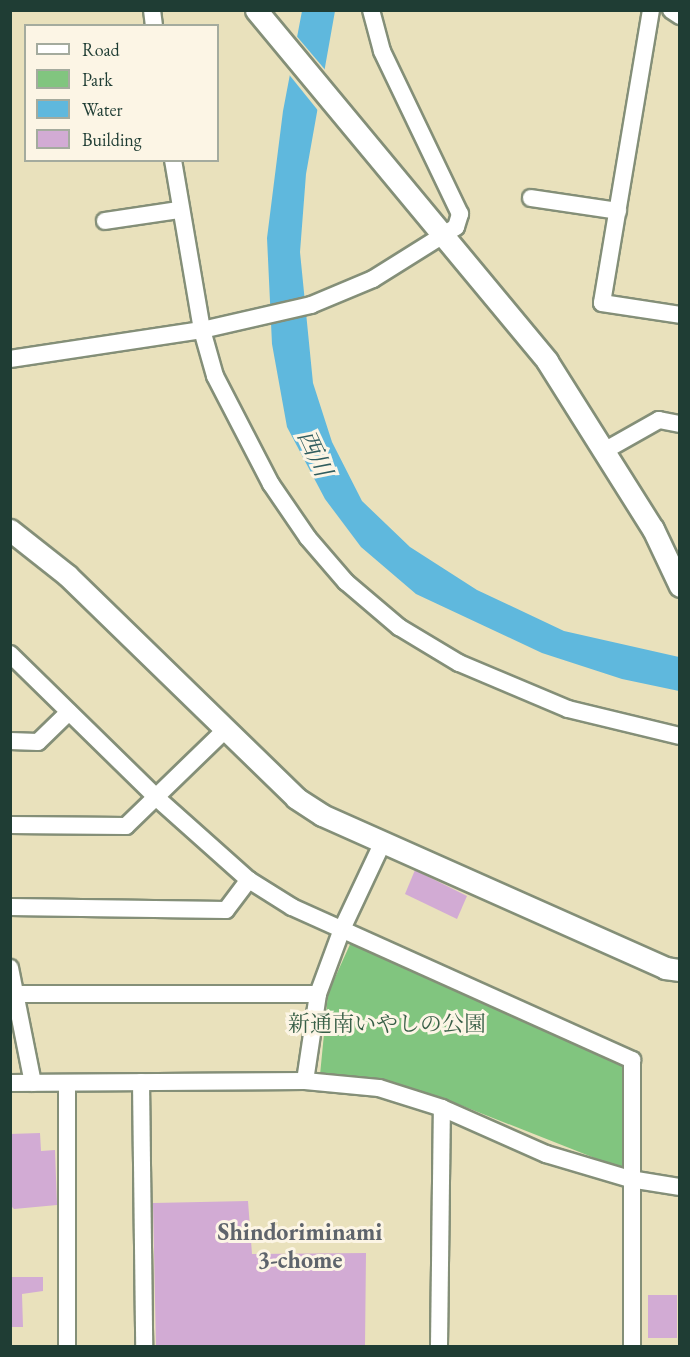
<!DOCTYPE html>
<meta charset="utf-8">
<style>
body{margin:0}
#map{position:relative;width:690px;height:1357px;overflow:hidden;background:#e9e1bc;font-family:"EB Garamond","Noto Serif JP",serif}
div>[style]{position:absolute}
.green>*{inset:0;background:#81c57f}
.water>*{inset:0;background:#5fb8dd}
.pier>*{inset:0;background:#e9e1bc}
.building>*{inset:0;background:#d2abd4}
.roads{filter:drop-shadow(2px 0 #848f78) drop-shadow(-2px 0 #848f78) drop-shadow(0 2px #848f78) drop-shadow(0 -2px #848f78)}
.minor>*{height:16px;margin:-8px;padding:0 8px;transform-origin:8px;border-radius:8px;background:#fff}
.tertiary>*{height:21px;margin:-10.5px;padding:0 10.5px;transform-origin:10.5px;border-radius:10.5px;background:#fff}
span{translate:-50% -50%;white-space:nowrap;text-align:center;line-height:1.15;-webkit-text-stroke:6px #fcf5e5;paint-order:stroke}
.park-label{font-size:22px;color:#385f47}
.water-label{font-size:24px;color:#2f5c5e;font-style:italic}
.neighbourhood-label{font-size:24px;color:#5e646c;font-weight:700}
.frame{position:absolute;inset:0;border:12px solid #1f3d34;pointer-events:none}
.legend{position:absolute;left:24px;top:24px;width:195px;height:138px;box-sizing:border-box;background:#fcf5e5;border:2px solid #a4ab9e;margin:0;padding:8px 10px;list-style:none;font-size:18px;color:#1f3d34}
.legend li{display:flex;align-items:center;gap:12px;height:30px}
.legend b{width:30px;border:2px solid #a4ab9e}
</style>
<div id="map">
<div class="green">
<div style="clip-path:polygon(352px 940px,627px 1062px,625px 1170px,445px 1099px,320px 1075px,328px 993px)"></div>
</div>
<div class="water">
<div style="clip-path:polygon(302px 11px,335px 11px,306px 174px,300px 252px,313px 383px,332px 442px,362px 501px,410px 547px,477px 590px,564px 631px,679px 657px,679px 691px,622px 679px,542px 653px,416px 594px,361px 547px,325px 499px,287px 427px,272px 344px,267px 238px,283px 111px)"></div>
</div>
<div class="pier">
<div style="clip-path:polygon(294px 33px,327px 72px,320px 113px,287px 72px)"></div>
</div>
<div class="building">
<div style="clip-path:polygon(415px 870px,467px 896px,457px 919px,405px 894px)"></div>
<div style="clip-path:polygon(40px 1133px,41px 1151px,55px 1150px,57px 1205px,14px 1209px,10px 1205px,10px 1134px)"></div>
<div style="clip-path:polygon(248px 1201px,252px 1254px,366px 1253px,365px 1347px,156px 1347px,153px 1203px)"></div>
<div style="clip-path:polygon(10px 1277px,43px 1277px,43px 1291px,22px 1294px,23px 1327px,10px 1327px)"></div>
<div style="clip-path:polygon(648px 1295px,677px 1295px,677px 1338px,648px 1338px)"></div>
</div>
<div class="roads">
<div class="minor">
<div style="left:152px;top:10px;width:16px;rotate:83deg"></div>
<div style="left:651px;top:10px;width:297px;rotate:99.5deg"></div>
<div style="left:602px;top:303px;width:79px;rotate:8.7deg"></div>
<div style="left:671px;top:10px;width:11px;rotate:34deg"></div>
<div style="left:173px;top:160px;width:172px;rotate:80.3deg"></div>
<div style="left:202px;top:330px;width:48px;rotate:74.2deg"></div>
<div style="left:215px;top:376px;width:122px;rotate:62.6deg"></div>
<div style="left:271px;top:484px;width:65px;rotate:55.6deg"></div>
<div style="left:308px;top:538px;width:58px;rotate:49.2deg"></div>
<div style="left:346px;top:582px;width:70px;rotate:40.3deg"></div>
<div style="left:399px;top:627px;width:70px;rotate:31deg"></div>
<div style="left:459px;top:663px;width:118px;rotate:22.9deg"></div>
<div style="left:568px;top:709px;width:115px;rotate:13.6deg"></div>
<div style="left:531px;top:198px;width:88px;rotate:8.5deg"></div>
<div style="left:105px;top:221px;width:75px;rotate:-8.5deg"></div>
<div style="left:10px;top:359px;width:194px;rotate:-8.6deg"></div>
<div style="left:202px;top:330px;width:112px;rotate:-12.9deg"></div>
<div style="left:311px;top:305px;width:67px;rotate:-22.8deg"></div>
<div style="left:373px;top:279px;width:98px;rotate:-32.1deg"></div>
<div style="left:456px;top:227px;width:14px;rotate:-73deg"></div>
<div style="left:460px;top:214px;width:181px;rotate:-115.6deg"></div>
<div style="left:382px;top:51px;width:42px;rotate:-105deg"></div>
<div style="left:604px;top:451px;width:63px;rotate:-29.4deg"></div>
<div style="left:659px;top:420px;width:21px;rotate:11deg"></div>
<div style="left:10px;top:654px;width:207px;rotate:44.4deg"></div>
<div style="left:158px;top:799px;width:122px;rotate:41.7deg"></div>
<div style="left:249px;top:880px;width:51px;rotate:32.1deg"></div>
<div style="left:292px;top:907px;width:373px;rotate:24.2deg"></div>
<div style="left:632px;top:1060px;width:286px;rotate:90deg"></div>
<div style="left:10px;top:741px;width:28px;rotate:2deg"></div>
<div style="left:38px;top:742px;width:43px;rotate:-44.1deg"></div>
<div style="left:10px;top:825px;width:116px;rotate:0.5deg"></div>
<div style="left:126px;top:826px;width:139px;rotate:-44.1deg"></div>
<div style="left:10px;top:907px;width:216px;rotate:0.8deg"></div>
<div style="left:226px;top:910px;width:38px;rotate:-53deg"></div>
<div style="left:10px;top:968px;width:117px;rotate:78.7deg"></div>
<div style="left:16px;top:994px;width:302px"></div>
<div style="left:305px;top:1081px;width:88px;rotate:-81.5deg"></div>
<div style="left:318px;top:994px;width:69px;rotate:-69.7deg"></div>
<div style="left:342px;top:929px;width:96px;rotate:-64.8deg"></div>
<div style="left:141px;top:1082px;width:264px;rotate:89.3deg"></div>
<div style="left:10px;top:1083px;width:295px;rotate:-0.4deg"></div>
<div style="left:305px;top:1081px;width:74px;rotate:5.4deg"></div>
<div style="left:379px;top:1088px;width:66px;rotate:17.6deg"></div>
<div style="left:442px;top:1108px;width:114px;rotate:23.9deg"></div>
<div style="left:546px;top:1154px;width:88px;rotate:16.6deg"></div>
<div style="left:630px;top:1179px;width:51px;rotate:9.1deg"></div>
<div style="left:67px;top:1083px;width:263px;rotate:90deg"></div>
<div style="left:439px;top:1346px;width:238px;rotate:-89.3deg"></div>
</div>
<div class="tertiary">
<div style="left:256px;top:10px;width:456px;rotate:50.3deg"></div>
<div style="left:547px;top:361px;width:199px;rotate:57.8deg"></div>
<div style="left:653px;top:529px;width:63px;rotate:64.7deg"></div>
<div style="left:10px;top:530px;width:73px;rotate:38.3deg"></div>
<div style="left:67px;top:575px;width:320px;rotate:44.2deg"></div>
<div style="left:296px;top:798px;width:31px;rotate:33deg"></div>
<div style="left:322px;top:815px;width:376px;rotate:24deg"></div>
<div style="left:665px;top:968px;width:15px;rotate:8deg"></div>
</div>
</div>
<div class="park-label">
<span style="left:387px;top:1024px">新通南いやしの公園</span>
</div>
<div class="water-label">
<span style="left:315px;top:453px;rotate:65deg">西川</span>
</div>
<div class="neighbourhood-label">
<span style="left:300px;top:1246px">Shindoriminami<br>3-chome</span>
</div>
<div class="frame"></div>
<ul class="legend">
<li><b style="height:8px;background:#fff"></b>Road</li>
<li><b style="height:16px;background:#81c57f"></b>Park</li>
<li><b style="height:16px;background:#5fb8dd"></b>Water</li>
<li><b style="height:16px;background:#d2abd4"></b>Building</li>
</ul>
</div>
